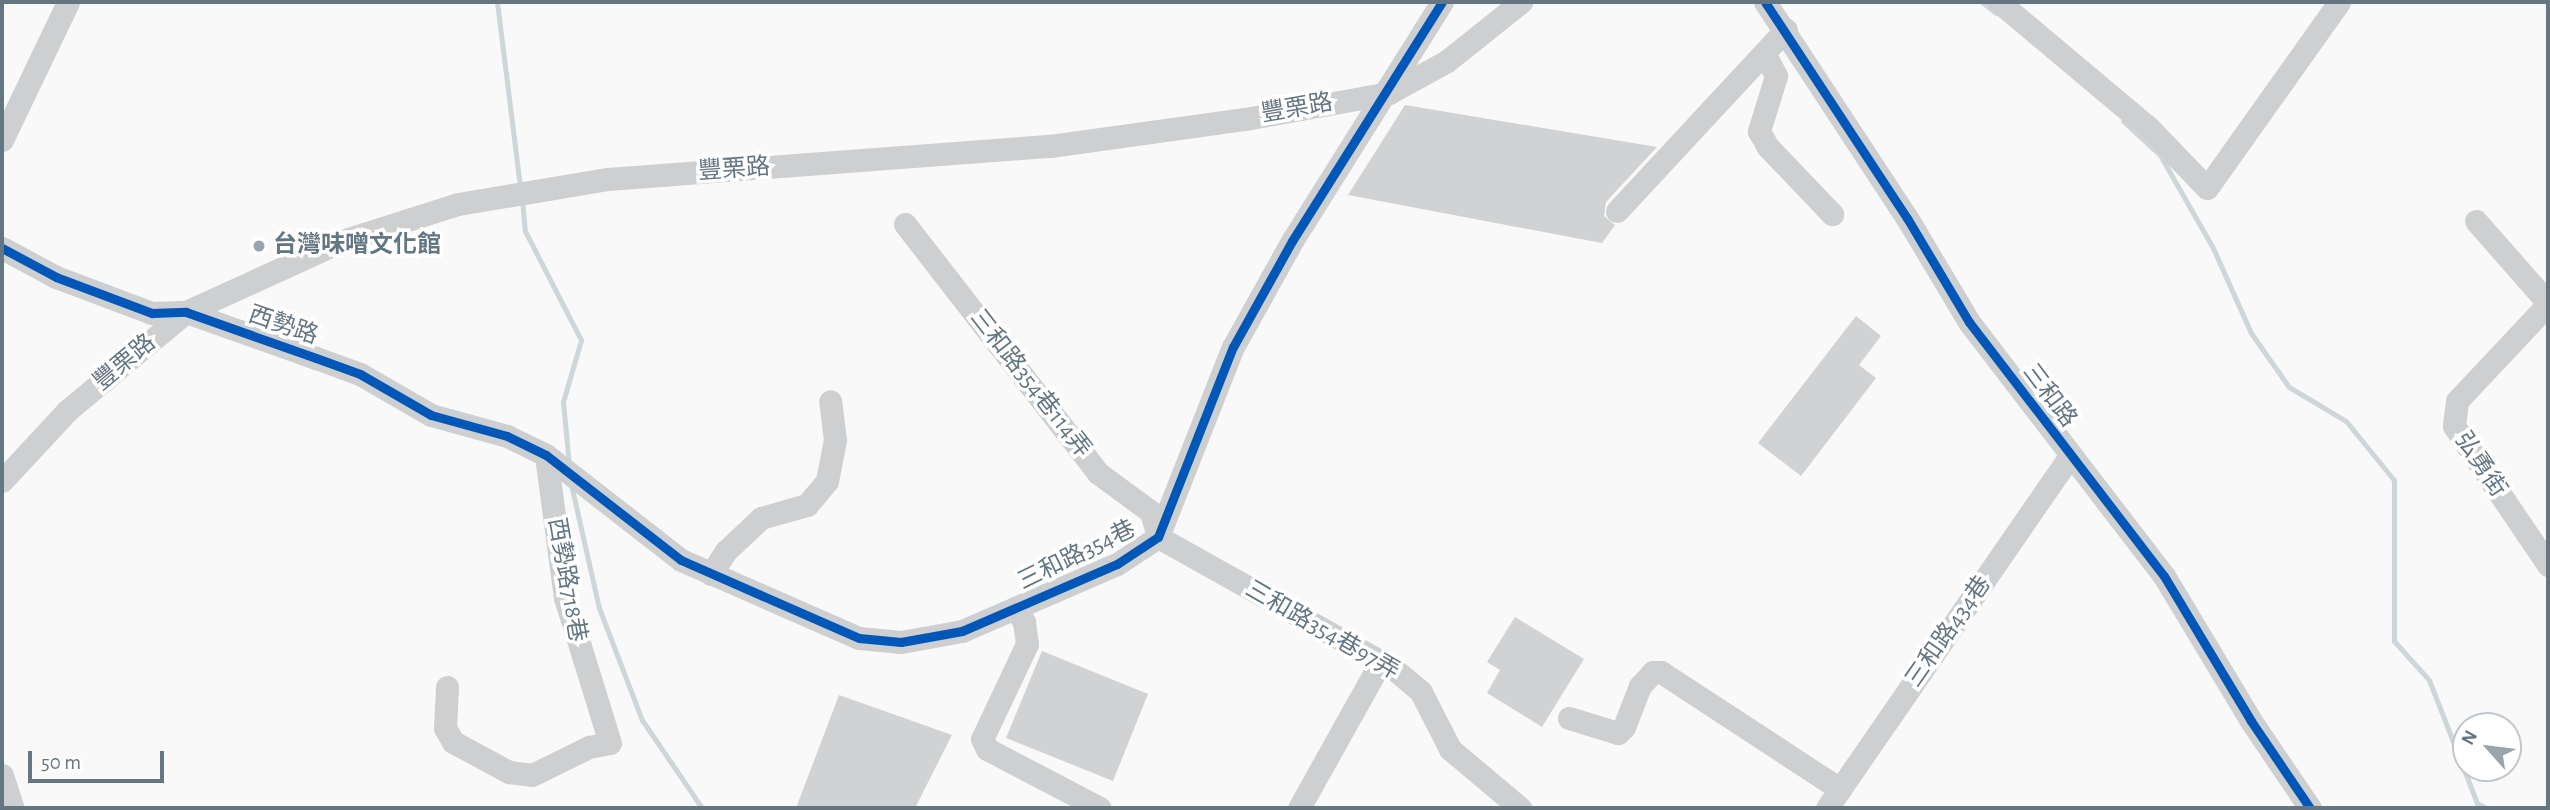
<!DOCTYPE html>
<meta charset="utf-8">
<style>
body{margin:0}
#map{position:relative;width:2550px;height:810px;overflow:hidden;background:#f9f9f9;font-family:"Alegreya Sans","Noto Sans TC",sans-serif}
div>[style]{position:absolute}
.stream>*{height:5px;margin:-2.5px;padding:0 2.5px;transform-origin:2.5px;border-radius:2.5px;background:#ced6d9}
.building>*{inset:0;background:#d0d2d3}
.minor>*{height:23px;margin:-11.5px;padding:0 11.5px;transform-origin:11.5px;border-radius:11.5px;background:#cecfd0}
.cycleway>*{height:9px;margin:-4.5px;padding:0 4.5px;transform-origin:4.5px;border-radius:4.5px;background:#0057b8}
.dots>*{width:19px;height:19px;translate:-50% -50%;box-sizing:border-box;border:4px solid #fff;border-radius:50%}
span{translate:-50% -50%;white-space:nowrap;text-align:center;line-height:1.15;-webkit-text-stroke:7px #fff;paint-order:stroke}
.street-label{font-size:24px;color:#657683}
.poi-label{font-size:24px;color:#657683;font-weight:700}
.left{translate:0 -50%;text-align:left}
.frame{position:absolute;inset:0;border:4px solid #657683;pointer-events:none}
.north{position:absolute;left:2452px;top:712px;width:70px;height:70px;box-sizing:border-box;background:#fff;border:2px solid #c1c8cd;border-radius:50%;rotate:298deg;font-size:19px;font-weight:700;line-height:28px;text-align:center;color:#657683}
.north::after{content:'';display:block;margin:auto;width:24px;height:32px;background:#99a4ac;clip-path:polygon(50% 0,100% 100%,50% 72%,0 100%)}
.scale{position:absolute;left:28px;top:751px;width:136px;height:32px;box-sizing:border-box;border:4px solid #657683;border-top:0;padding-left:9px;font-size:21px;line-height:24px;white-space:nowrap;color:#657683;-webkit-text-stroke:5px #fff;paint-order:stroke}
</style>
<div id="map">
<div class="stream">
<div style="left:497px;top:2px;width:185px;rotate:82.9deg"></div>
<div style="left:1982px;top:2px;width:18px;rotate:38deg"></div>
<div style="left:2123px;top:121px;width:50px;rotate:42.6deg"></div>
<div style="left:2160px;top:155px;width:107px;rotate:60.3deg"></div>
<div style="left:2213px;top:248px;width:93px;rotate:65.9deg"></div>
<div style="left:2251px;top:333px;width:66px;rotate:54.9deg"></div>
<div style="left:2289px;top:387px;width:66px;rotate:30.8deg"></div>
<div style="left:2346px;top:421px;width:76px;rotate:50.9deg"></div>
<div style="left:2394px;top:480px;width:161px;rotate:90deg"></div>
<div style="left:2394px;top:641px;width:52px;rotate:48.1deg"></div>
<div style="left:2429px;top:680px;width:132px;rotate:68.7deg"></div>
<div style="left:2477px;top:803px;width:10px;rotate:29deg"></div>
<div style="left:522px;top:199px;width:32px;rotate:85deg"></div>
<div style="left:525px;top:231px;width:123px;rotate:62.8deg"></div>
<div style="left:581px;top:340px;width:65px;rotate:106.2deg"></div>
<div style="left:563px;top:402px;width:62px;rotate:84.5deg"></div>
<div style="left:571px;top:484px;width:127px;rotate:77.3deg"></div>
<div style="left:599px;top:608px;width:120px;rotate:69deg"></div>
<div style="left:642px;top:720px;width:107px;rotate:55.7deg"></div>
</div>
<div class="building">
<div style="clip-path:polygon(1405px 105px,1657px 147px,1606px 202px,1604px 216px,1615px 225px,1602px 243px,1348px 195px)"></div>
<div style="clip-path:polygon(1856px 316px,1881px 336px,1859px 365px,1876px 378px,1801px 476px,1758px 443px)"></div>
<div style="clip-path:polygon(1515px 617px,1584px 659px,1542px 727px,1487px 693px,1500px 670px,1487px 662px)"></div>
<div style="clip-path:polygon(1042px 651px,1148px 694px,1113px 781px,1006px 738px)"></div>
<div style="clip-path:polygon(839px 695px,952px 735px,915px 808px,796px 808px)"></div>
</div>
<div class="minor">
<div style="left:1765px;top:2px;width:258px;rotate:56.7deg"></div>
<div style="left:1907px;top:218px;width:121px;rotate:59.2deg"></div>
<div style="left:1969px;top:322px;width:320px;rotate:52.5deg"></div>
<div style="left:2164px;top:576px;width:169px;rotate:59deg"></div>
<div style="left:2251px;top:721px;width:105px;rotate:55.9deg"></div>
<div style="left:1999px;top:2px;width:196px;rotate:40deg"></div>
<div style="left:2149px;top:128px;width:83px;rotate:46deg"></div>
<div style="left:2207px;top:188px;width:228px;rotate:-54.6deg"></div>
<div style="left:1764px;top:53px;width:26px;rotate:62deg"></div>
<div style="left:1776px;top:76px;width:58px;rotate:107.2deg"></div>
<div style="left:1759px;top:131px;width:18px;rotate:61deg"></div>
<div style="left:1768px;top:147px;width:93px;rotate:46.3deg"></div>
<div style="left:2px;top:140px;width:153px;rotate:-64.4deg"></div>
<div style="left:1617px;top:211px;width:248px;rotate:-47.1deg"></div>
<div style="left:2476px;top:221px;width:109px;rotate:48.7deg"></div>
<div style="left:905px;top:224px;width:315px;rotate:52.2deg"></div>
<div style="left:1098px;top:473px;width:66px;rotate:36.3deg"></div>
<div style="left:1151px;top:512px;width:26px;rotate:74deg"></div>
<div style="left:2px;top:248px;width:61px;rotate:28.2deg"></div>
<div style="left:56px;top:277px;width:103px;rotate:20.6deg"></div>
<div style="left:152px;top:313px;width:34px;rotate:-2deg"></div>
<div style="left:186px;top:312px;width:138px;rotate:19.5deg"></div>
<div style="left:316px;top:358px;width:47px;rotate:20deg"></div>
<div style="left:360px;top:374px;width:82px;rotate:30deg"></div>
<div style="left:431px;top:415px;width:79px;rotate:15.4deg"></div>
<div style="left:507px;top:436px;width:43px;rotate:26deg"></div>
<div style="left:546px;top:455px;width:171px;rotate:37.9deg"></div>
<div style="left:681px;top:560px;width:194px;rotate:23.7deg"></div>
<div style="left:859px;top:638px;width:42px;rotate:5.4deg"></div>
<div style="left:901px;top:642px;width:62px;rotate:-10.2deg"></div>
<div style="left:962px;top:631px;width:169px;rotate:-23.4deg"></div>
<div style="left:1117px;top:564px;width:49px;rotate:-33.4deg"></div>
<div style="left:1158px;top:537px;width:204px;rotate:-68.5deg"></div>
<div style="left:1233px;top:347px;width:121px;rotate:-60.9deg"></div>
<div style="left:1292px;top:241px;width:282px;rotate:-57.9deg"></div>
<div style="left:2548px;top:304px;width:133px;rotate:133.2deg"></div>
<div style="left:2457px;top:401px;width:25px;rotate:97deg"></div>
<div style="left:2454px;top:426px;width:168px;rotate:55.9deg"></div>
<div style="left:2px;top:481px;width:97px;rotate:-47.1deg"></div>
<div style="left:68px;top:410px;width:153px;rotate:-39.7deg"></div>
<div style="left:186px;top:312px;width:171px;rotate:-24.5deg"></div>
<div style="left:342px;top:241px;width:122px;rotate:-17.7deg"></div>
<div style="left:458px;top:204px;width:152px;rotate:-9.5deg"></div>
<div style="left:608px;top:179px;width:443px;rotate:-4.3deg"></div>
<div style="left:1050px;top:146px;width:197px;rotate:-7.9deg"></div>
<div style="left:1245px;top:119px;width:146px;rotate:-10.2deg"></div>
<div style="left:1389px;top:93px;width:66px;rotate:-28.9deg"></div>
<div style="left:1447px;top:61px;width:95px;rotate:-38.6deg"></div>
<div style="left:1158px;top:537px;width:270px;rotate:29.2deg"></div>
<div style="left:1394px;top:669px;width:35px;rotate:40deg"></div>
<div style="left:1421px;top:692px;width:64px;rotate:63deg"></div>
<div style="left:1450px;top:749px;width:92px;rotate:40.1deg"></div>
<div style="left:711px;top:574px;width:27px;rotate:-57deg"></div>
<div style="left:726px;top:551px;width:48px;rotate:-43.3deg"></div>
<div style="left:761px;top:518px;width:48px;rotate:-15.8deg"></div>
<div style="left:807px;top:505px;width:31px;rotate:-50deg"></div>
<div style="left:827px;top:481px;width:42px;rotate:-79deg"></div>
<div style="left:835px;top:440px;width:39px;rotate:-97deg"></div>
<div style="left:1015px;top:608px;width:17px;rotate:57deg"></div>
<div style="left:1024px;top:622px;width:22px;rotate:82deg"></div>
<div style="left:1027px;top:644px;width:105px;rotate:115.3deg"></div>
<div style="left:982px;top:739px;width:11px;rotate:63deg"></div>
<div style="left:987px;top:749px;width:127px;rotate:27.6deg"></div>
<div style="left:447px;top:687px;width:41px;rotate:92.8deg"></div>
<div style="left:445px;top:728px;width:16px;rotate:60deg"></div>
<div style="left:453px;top:742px;width:64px;rotate:28.2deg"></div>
<div style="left:509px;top:772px;width:23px;rotate:7deg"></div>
<div style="left:532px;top:775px;width:64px;rotate:-26.2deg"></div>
<div style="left:589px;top:747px;width:21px;rotate:-11deg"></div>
<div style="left:610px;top:743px;width:152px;rotate:-107.2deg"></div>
<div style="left:565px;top:598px;width:144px;rotate:-97.6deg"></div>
<div style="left:1569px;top:718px;width:51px;rotate:17deg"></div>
<div style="left:1618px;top:733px;width:8px;rotate:-45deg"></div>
<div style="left:1624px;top:727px;width:44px;rotate:-68.7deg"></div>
<div style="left:1640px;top:686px;width:19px;rotate:-47deg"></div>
<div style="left:1653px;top:672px;width:8px"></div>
<div style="left:1661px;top:672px;width:214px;rotate:33.2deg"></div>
<div style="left:2px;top:775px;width:35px;rotate:72deg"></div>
<div style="left:1299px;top:808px;width:168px;rotate:-60.8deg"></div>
<div style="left:1827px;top:808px;width:428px;rotate:-55.4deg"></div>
</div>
<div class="cycleway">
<div style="left:1765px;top:2px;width:258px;rotate:56.7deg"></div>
<div style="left:1907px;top:218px;width:121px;rotate:59.2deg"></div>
<div style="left:1969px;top:322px;width:320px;rotate:52.5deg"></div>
<div style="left:2164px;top:576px;width:169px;rotate:59deg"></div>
<div style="left:2251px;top:721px;width:105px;rotate:55.9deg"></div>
<div style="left:2px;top:248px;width:61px;rotate:28.2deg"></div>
<div style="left:56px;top:277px;width:103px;rotate:20.6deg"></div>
<div style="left:152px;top:313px;width:34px;rotate:-2deg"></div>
<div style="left:186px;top:312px;width:138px;rotate:19.5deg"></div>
<div style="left:316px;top:358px;width:47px;rotate:20deg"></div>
<div style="left:360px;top:374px;width:82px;rotate:30deg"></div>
<div style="left:431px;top:415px;width:79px;rotate:15.4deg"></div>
<div style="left:507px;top:436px;width:43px;rotate:26deg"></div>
<div style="left:546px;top:455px;width:171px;rotate:37.9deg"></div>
<div style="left:681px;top:560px;width:194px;rotate:23.7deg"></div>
<div style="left:859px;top:638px;width:42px;rotate:5.4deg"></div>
<div style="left:901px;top:642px;width:62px;rotate:-10.2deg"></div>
<div style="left:962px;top:631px;width:169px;rotate:-23.4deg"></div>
<div style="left:1117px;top:564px;width:49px;rotate:-33.4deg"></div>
<div style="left:1158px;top:537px;width:204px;rotate:-68.5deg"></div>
<div style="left:1233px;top:347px;width:121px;rotate:-60.9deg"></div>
<div style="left:1292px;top:241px;width:282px;rotate:-57.9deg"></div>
</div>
<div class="dots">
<div style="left:259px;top:246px;background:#99a4ac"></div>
</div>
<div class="street-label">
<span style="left:1297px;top:109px;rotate:-10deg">豐栗路</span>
<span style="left:734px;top:170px;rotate:-4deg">豐栗路</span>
<span style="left:283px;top:326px;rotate:19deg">西勢路</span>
<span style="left:125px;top:363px;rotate:-40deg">豐栗路</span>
<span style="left:1030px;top:384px;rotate:52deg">三和路354巷114弄</span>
<span style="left:2049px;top:396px;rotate:53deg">三和路</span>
<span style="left:2480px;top:465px;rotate:56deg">弘勇街</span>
<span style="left:1077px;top:556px;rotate:-26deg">三和路354巷</span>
<span style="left:566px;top:580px;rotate:80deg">西勢路718巷</span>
<span style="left:1322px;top:631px;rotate:30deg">三和路354巷97弄</span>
<span style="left:1949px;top:632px;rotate:-55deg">三和路434巷</span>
</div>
<div class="poi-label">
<span class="left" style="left:273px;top:246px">台灣味噌文化館</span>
</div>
<div class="frame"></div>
<div class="north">N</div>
<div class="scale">50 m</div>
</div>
